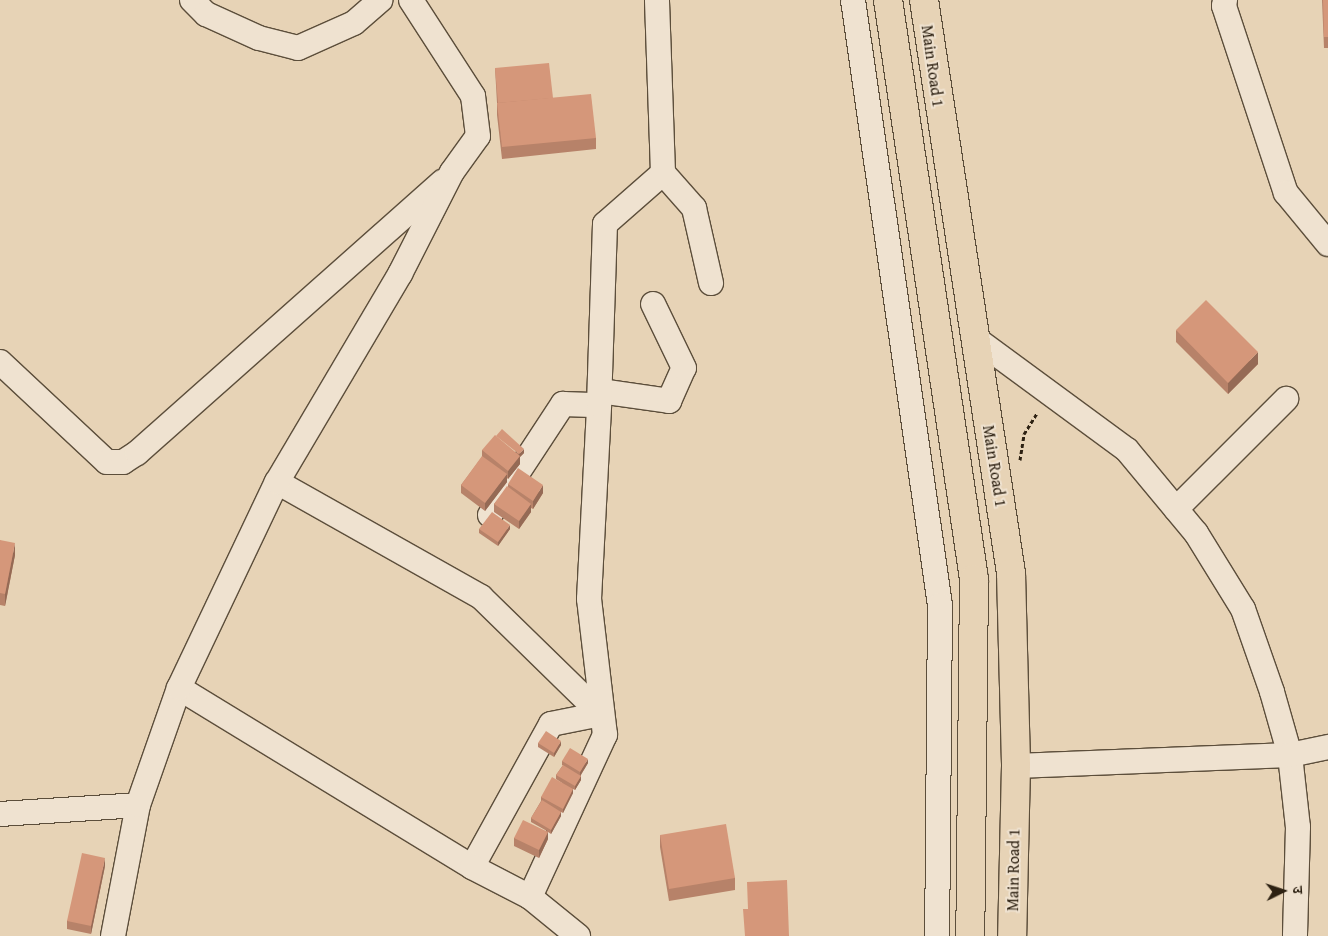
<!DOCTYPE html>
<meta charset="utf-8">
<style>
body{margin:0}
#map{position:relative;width:1328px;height:936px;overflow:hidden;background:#e7d3b6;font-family:"Gentium Book Plus","Noto Serif Devanagari",serif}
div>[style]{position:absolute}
.path>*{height:3px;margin-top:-1.5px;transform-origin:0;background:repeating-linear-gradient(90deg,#2d2112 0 4px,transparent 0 6.5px)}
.roads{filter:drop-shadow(1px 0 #5c4e3b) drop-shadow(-1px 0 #5c4e3b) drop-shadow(0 1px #5c4e3b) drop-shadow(0 -1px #5c4e3b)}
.minor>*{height:24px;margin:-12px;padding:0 12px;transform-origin:12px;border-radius:12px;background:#efe2d0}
.major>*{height:28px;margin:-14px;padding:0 14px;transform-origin:14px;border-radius:14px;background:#e7d3b6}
.wall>*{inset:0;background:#b78269}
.shaded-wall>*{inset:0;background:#956a55}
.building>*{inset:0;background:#d5977a}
span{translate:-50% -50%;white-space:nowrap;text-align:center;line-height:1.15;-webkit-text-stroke:4px #efe2d0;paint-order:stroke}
.street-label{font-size:16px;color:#2d2112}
.north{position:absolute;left:1258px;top:866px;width:50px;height:50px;-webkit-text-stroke:4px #efe2d0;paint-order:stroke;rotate:86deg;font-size:14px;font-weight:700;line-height:20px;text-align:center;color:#2d2112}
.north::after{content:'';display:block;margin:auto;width:18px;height:22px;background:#2d2112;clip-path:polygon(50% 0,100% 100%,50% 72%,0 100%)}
</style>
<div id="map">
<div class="path">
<div style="left:1020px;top:460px;width:26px;rotate:-81deg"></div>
<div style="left:1024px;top:434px;width:25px;rotate:-58deg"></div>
</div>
<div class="roads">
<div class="minor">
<div style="left:192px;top:0;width:20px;rotate:45deg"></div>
<div style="left:206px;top:14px;width:58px;rotate:24.4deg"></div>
<div style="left:259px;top:38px;width:40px;rotate:14.4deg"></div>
<div style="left:298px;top:48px;width:61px;rotate:-24.1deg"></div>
<div style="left:354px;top:23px;width:35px;rotate:-41deg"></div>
<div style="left:853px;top:0;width:611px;rotate:81.82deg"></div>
<div style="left:940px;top:605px;width:331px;rotate:90.5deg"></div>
<div style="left:1225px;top:0;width:6px;rotate:99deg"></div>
<div style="left:1224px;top:6px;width:197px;rotate:71.7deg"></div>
<div style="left:1286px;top:193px;width:66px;rotate:50.5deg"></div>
<div style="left:663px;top:173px;width:47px;rotate:48.5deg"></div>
<div style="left:694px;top:208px;width:77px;rotate:77.2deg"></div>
<div style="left:976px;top:339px;width:187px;rotate:36.3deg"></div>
<div style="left:1127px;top:450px;width:108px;rotate:50.3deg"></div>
<div style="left:1196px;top:533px;width:89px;rotate:58.3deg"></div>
<div style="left:1243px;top:609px;width:88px;rotate:70.7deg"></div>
<div style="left:1272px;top:692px;width:66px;rotate:74.1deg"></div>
<div style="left:1290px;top:755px;width:72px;rotate:83.7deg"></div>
<div style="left:1298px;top:827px;width:109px;rotate:91.6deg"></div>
<div style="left:0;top:362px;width:146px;rotate:43.1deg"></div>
<div style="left:107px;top:462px;width:16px"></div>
<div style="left:123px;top:462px;width:17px;rotate:-33deg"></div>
<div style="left:137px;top:453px;width:409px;rotate:-41.6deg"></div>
<div style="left:600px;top:391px;width:70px;rotate:8.2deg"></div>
<div style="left:669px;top:401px;width:36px;rotate:-66deg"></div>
<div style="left:684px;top:368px;width:71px;rotate:-115.8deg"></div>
<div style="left:277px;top:482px;width:234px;rotate:29.4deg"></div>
<div style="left:481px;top:597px;width:168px;rotate:44.3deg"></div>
<div style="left:601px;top:714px;width:51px;rotate:168.7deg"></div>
<div style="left:551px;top:724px;width:163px;rotate:118.9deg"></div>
<div style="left:1176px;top:509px;width:156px;rotate:-45deg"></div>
<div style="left:490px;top:515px;width:133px;rotate:-56.7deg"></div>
<div style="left:563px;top:404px;width:36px;rotate:2deg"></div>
<div style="left:179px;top:688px;width:343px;rotate:31.4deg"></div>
<div style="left:472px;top:867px;width:65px;rotate:27.3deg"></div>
<div style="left:530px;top:897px;width:62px;rotate:39.1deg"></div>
<div style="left:1016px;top:766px;width:274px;rotate:-2.3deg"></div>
<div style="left:1290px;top:755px;width:39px;rotate:-12deg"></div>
<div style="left:0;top:814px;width:138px;rotate:-3.7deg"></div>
<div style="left:530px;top:897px;width:179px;rotate:-65.2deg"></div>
<div style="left:605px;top:735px;width:137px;rotate:-96.7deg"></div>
<div style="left:589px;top:599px;width:194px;rotate:-87deg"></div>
<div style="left:599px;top:405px;width:181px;rotate:-88.1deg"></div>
<div style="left:605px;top:224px;width:77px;rotate:-41.3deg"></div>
<div style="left:663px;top:173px;width:173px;rotate:-92deg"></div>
<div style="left:113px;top:936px;width:133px;rotate:-79.2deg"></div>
<div style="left:138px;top:805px;width:124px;rotate:-70.7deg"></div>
<div style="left:179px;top:688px;width:228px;rotate:-64.6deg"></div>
<div style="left:277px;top:482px;width:242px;rotate:-59.4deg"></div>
<div style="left:400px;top:274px;width:114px;rotate:-63deg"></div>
<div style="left:452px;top:172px;width:44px;rotate:-54.2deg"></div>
<div style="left:478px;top:136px;width:40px;rotate:-97.1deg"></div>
<div style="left:473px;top:96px;width:114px;rotate:-122.9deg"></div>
</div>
<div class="major">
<div style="left:888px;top:0;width:585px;rotate:81.55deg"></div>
<div style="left:974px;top:579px;width:357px;rotate:90.6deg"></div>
<div style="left:924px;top:0;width:580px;rotate:81.37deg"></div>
<div style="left:1011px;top:573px;width:193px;rotate:88.5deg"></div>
<div style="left:1016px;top:766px;width:170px;rotate:91.3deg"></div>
</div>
</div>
<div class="wall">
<div style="clip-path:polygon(1322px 0,1328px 0,1328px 48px,1324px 48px)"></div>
<div style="clip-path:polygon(495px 68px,553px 98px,596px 138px,596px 149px,502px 159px,497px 115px,497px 103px)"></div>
<div style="clip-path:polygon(1176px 330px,1258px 364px,1228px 394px,1176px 342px)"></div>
<div style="clip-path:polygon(482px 450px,524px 453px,520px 457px,520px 464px,508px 479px,507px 478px,507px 482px,485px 511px,461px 493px,461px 485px,482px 457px)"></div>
<div style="clip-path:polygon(508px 484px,543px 493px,533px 509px,531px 508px,531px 512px,519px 529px,494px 512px,494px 504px,508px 487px)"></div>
<div style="clip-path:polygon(479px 529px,510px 529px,498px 546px,479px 533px)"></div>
<div style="clip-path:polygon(0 540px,15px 555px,5px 606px,0 605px)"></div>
<div style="clip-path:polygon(538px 743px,561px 745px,554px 757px,538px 747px)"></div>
<div style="clip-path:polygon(562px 761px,588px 763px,581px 775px,581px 780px,575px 790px,573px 789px,573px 793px,563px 813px,561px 812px,561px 816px,551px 834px,548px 832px,548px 839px,539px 858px,514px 846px,514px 838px,547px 831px,531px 822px,531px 818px,541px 801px,541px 797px,562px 783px,556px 779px,556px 775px,563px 765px,562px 765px)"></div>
<div style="clip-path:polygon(660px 835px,735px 878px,735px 890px,669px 901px,660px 847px)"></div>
<div style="clip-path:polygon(105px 866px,91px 934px,67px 929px,67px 921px)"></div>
</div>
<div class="shaded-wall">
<div style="clip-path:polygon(1258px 352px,1258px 364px,1228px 394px,1228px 383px)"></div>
<div style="clip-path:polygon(524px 449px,524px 453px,520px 457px,520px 464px,508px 479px,508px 471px,517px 456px)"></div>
<div style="clip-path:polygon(507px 474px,507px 482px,485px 511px,485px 503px)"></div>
<div style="clip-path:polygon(543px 485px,543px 493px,533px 509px,533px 501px)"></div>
<div style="clip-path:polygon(531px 504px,531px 512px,519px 529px,519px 521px)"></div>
<div style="clip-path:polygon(510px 525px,510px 529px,498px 546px,498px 542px)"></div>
<div style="clip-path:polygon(15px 543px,15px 555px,5px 606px,5px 594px)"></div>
<div style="clip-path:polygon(561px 741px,561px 745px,554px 757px,554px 753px)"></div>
<div style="clip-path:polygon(588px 759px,588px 763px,580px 776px,580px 772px)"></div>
<div style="clip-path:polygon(581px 776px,581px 780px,575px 790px,575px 786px)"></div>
<div style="clip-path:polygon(573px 789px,573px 793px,563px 813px,563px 809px)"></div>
<div style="clip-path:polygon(561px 812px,561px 816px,551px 834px,551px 830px)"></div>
<div style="clip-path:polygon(548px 832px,548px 839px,539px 858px,539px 850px)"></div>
<div style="clip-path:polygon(105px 858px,105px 866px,91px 934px,91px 926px)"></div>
</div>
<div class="building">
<div style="clip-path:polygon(1323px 0,1328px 0,1328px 37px,1324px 37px)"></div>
<div style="clip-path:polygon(549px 63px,553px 98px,498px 103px,495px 68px)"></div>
<div style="clip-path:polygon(591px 94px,596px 138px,502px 147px,497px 103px)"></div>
<div style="clip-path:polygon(1206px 300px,1258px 352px,1228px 383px,1176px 330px)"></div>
<div style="clip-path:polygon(502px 429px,524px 449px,519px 454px,496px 436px)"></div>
<div style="clip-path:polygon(495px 435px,520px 456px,508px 471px,482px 450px)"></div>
<div style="clip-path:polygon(482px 456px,507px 474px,485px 503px,461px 485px)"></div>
<div style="clip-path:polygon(518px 468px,543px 485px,533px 501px,508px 484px)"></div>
<div style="clip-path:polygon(507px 486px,531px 504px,519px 521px,494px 504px)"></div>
<div style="clip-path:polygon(492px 512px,510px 525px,498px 542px,479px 529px)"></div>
<div style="clip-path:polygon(0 540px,15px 543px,5px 594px,0 593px)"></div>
<div style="clip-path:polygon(546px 731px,561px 741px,554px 753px,538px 743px)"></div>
<div style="clip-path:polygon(570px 748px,588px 759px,580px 772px,562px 761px)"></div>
<div style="clip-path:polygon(563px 765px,581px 776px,575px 786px,556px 775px)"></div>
<div style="clip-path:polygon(552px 777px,573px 789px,563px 809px,541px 797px)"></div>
<div style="clip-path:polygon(542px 800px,561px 812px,551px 830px,531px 818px)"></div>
<div style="clip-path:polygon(523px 820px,548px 832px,539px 850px,514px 838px)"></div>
<div style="clip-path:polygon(726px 824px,735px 878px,669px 889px,660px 835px)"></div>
<div style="clip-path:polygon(82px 853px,105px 858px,91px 926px,67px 921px)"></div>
<div style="clip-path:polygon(787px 880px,789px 936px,745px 936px,743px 909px,748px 909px,747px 882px)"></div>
</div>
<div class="street-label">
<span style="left:933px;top:66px;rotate:82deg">Main Road 1</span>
<span style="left:995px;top:466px;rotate:81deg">Main Road 1</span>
<span style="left:1013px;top:870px;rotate:-89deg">Main Road 1</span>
</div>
<div class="north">उ</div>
</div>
